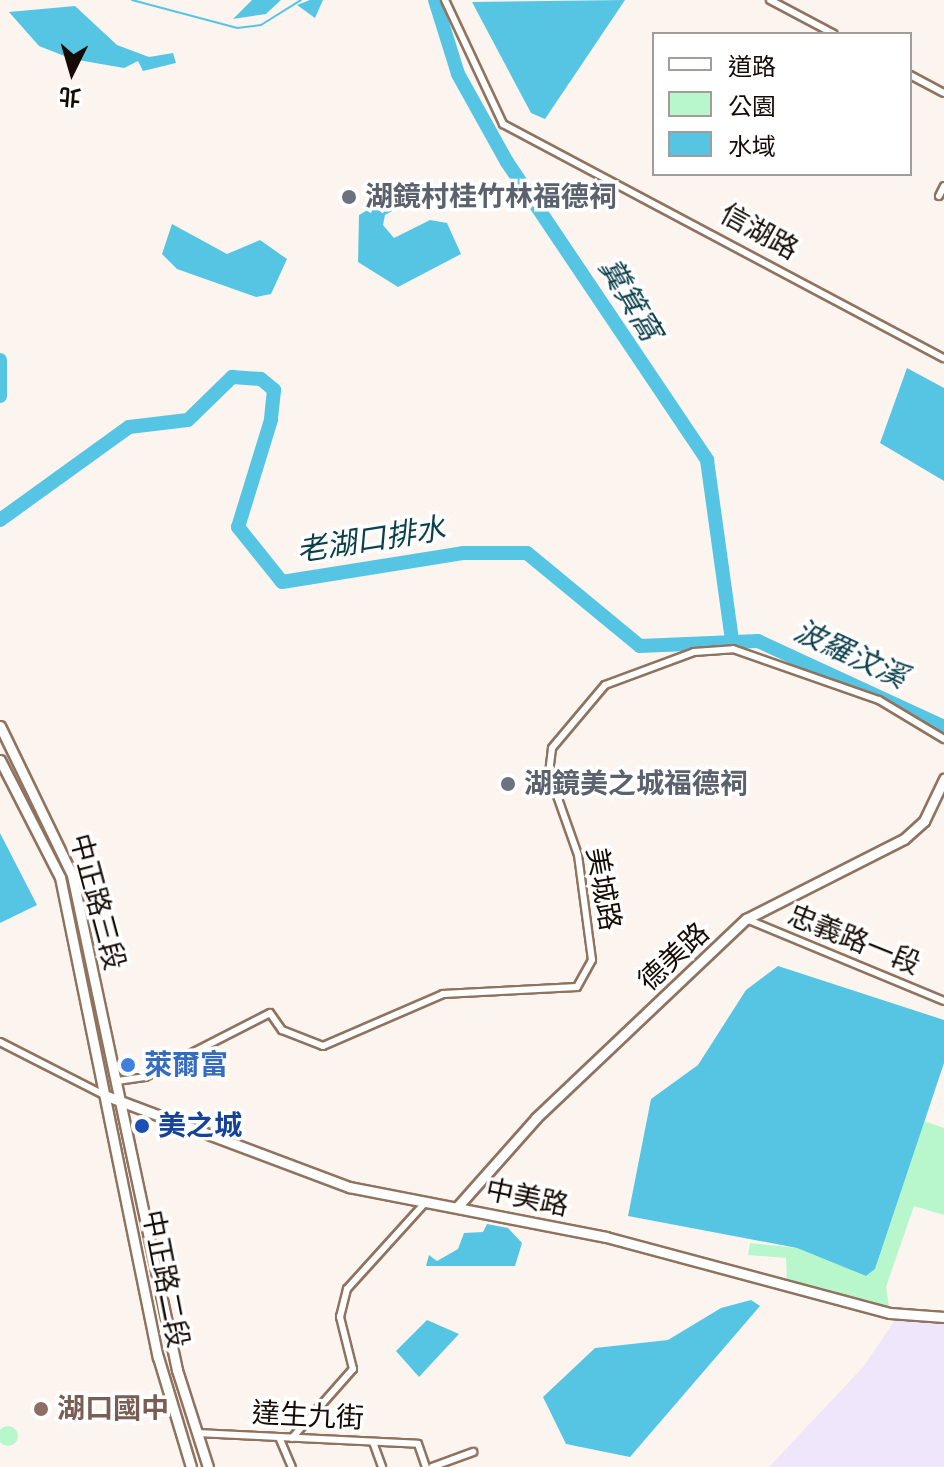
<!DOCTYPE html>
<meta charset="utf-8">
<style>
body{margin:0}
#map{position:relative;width:944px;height:1467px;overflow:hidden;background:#fbf4ef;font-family:"Varela Round","Noto Sans TC",sans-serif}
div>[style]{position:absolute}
.industrial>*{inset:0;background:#f0e6fc}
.green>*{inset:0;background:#b8f7cb}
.round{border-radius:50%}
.water>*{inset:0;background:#56c5e4}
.stream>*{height:2px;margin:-1px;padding:0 1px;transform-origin:1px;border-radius:1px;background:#56c5e4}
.river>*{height:14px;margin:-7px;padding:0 7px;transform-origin:7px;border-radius:7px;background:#56c5e4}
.roads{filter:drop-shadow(2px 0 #90735f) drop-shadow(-2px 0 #90735f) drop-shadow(0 2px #90735f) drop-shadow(0 -2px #90735f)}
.street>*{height:6px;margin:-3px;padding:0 3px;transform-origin:3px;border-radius:3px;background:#fff}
.secondary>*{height:9px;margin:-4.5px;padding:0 4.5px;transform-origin:4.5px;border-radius:4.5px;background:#fff}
.dots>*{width:22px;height:22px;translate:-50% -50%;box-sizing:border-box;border:4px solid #fff;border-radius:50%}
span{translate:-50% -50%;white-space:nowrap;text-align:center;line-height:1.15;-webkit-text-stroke:7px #fff;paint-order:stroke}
.worship-label{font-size:28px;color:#5b616d;font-weight:700}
.left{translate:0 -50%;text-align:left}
.street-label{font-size:28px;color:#160b05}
.shop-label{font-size:28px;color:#366cbe;font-weight:700}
.transit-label{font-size:28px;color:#164399;font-weight:700}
.education-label{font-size:28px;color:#785e54;font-weight:700}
.water-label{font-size:30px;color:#0b3f4c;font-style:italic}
.legend{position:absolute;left:652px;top:32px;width:260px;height:144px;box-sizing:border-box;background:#fff;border:2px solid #a29d9b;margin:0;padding:10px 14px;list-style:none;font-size:24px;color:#160b05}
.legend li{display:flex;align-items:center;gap:16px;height:40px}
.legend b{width:40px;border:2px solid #a29d9b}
.north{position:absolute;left:32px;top:32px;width:80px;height:80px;-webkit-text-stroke:6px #fff;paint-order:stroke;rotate:185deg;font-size:22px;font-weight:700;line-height:32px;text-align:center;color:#160b05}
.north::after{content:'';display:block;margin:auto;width:28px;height:36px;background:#160b05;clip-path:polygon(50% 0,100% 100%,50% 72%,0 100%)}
</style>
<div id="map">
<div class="industrial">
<div style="clip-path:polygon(898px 1316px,944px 1319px,944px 1467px,769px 1467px,863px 1367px)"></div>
</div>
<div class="green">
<div style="clip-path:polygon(924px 1121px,944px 1128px,944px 1215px,914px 1206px,886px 1287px,890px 1313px,787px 1281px,786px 1258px,748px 1255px,750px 1243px,797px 1248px,866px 1276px,875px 1269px)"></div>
<div class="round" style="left:-2px;top:1426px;width:20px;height:20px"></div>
</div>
<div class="water">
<div style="clip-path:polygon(252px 0,281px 0,266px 14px,233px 19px)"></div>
<div style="clip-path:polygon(323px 0,315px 18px,297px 5px,310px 0)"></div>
<div style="clip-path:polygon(625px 0,545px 119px,531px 113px,472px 2px)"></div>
<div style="clip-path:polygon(75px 6px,117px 45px,149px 57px,173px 53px,176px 63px,143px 71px,138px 61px,124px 68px,72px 59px,39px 46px,9px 12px)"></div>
<div style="clip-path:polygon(410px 185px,418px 197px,385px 215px,383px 225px,394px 238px,430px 220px,447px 223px,461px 254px,398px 287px,358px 262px,359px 215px)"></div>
<div style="clip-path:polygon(172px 224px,227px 254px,260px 240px,287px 259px,271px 294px,256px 297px,177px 269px,162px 254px)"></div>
<div style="clip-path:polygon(907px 368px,944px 388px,944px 481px,880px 443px)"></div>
<div style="clip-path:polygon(0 833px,37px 905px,0 923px)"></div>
<div style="clip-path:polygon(778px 966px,944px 1020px,944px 1063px,875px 1269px,866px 1276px,797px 1248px,628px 1216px,651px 1099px,698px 1065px,746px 990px)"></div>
<div style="clip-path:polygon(487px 1224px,508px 1228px,522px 1243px,515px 1266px,426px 1266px,429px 1255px,437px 1261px,458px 1249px,464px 1233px,483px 1232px)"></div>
<div style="clip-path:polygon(751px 1300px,760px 1306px,630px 1457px,566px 1444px,543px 1397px,595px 1348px,668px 1340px,721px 1308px)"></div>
<div style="clip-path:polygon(427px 1320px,459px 1334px,419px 1377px,396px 1351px)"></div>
</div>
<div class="stream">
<div style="left:132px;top:0;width:109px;rotate:14.9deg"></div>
<div style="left:237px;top:28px;width:24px;rotate:-7deg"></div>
<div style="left:261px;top:25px;width:47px;rotate:-32deg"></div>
</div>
<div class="river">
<div style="left:435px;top:0;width:77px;rotate:72.7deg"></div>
<div style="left:458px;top:74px;width:101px;rotate:60.9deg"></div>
<div style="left:507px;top:162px;width:359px;rotate:56.1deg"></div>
<div style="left:707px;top:460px;width:182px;rotate:82.1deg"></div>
<div style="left:0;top:360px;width:36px;rotate:90deg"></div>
<div style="left:0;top:520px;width:159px;rotate:-35.8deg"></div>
<div style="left:129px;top:427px;width:59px;rotate:-6.8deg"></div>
<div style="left:188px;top:420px;width:62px;rotate:-44.3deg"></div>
<div style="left:232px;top:377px;width:29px;rotate:4deg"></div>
<div style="left:261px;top:379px;width:17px;rotate:40deg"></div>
<div style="left:274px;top:390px;width:30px;rotate:96deg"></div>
<div style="left:271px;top:420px;width:112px;rotate:107.1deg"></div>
<div style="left:238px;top:527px;width:70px;rotate:51.3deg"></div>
<div style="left:282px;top:582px;width:183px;rotate:-9.1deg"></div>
<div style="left:463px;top:553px;width:64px"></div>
<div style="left:527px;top:553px;width:146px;rotate:39.5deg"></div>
<div style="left:640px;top:646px;width:118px;rotate:-2.4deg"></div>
<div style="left:758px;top:641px;width:205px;rotate:24.8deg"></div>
</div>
<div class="roads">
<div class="street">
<div style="left:445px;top:0;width:137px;rotate:64.9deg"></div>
<div style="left:503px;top:124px;width:499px;rotate:28deg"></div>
<div style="left:770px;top:0;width:72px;rotate:28deg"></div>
<div style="left:910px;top:75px;width:38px;rotate:28deg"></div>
<div style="left:939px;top:196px;width:11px;rotate:-63deg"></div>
<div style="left:746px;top:919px;width:214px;rotate:22.5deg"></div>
<div style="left:0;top:1042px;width:117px;rotate:27deg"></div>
<div style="left:117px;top:1081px;width:28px;rotate:-8deg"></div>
<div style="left:145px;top:1077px;width:140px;rotate:-27.1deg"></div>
<div style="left:270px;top:1013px;width:21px;rotate:55deg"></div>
<div style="left:282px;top:1030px;width:44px;rotate:21.3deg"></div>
<div style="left:323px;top:1046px;width:131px;rotate:-23.4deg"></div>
<div style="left:443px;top:994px;width:134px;rotate:-3deg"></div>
<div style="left:577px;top:987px;width:31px;rotate:-61deg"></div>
<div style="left:592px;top:960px;width:106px;rotate:-97.6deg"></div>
<div style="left:578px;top:855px;width:87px;rotate:-109.5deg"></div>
<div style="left:549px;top:773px;width:25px;rotate:-83deg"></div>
<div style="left:552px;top:748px;width:82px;rotate:-49.9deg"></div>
<div style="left:605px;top:685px;width:95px;rotate:-20.3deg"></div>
<div style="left:694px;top:652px;width:39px;rotate:-4deg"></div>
<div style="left:733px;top:649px;width:155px;rotate:19.3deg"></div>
<div style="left:879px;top:700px;width:76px;rotate:31deg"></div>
<div style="left:197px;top:1433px;width:221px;rotate:2.8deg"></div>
<div style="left:418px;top:1444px;width:24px;rotate:71deg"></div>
<div style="left:279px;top:1437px;width:33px;rotate:67deg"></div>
<div style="left:292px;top:1438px;width:92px;rotate:-48.5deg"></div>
<div style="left:353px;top:1369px;width:54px;rotate:-104deg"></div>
<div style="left:340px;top:1317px;width:29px;rotate:-76deg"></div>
<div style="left:347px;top:1289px;width:118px;rotate:-47.8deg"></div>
<div style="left:373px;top:1442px;width:27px;rotate:70deg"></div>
<div style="left:432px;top:1467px;width:44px;rotate:-20.1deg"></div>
</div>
<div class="secondary">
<div style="left:0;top:726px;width:165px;rotate:64.2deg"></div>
<div style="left:72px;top:875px;width:506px;rotate:78.02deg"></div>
<div style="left:177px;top:1370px;width:102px;rotate:72.3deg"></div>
<div style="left:0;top:760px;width:131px;rotate:62.9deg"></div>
<div style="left:60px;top:877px;width:490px;rotate:78.5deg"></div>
<div style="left:158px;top:1357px;width:115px;rotate:73.3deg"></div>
<div style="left:107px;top:1096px;width:259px;rotate:20.6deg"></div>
<div style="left:349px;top:1187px;width:262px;rotate:11deg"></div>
<div style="left:606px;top:1237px;width:294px;rotate:15deg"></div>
<div style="left:890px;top:1313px;width:54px;rotate:4.2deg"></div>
<div style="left:458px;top:1206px;width:118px;rotate:-48.4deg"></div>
<div style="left:536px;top:1118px;width:289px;rotate:-43.5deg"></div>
<div style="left:746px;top:919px;width:177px;rotate:-26.9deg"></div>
<div style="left:904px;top:839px;width:27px;rotate:-42deg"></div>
<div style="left:924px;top:821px;width:47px;rotate:-64.5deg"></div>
</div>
</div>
<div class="dots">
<div style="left:349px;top:197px;background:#6b7280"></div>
<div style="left:508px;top:784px;background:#6b7280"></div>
<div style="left:128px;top:1065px;background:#3f7fe0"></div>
<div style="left:142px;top:1126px;background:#1a4fb4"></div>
<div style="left:41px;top:1409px;background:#8d6e63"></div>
</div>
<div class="worship-label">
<span class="left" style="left:365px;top:197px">湖鏡村桂竹林福德祠</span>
<span class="left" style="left:524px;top:784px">湖鏡美之城福德祠</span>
</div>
<div class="street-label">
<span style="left:759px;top:232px;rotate:29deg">信湖路</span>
<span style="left:603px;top:889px;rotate:80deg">美城路</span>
<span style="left:97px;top:902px;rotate:75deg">中正路三段</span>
<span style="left:854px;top:940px;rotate:22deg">忠義路一段</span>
<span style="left:674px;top:957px;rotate:-43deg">德美路</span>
<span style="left:527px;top:1198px;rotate:12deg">中美路</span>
<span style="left:165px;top:1279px;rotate:79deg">中正路二段</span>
<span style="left:308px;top:1416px;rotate:3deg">達生九街</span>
</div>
<div class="shop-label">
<span class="left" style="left:144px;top:1065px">萊爾富</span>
</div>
<div class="transit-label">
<span class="left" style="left:158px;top:1126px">美之城</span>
</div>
<div class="education-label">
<span class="left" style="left:57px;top:1409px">湖口國中</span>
</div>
<div class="water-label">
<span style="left:629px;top:300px;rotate:59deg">糞箕窩</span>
<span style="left:371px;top:541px;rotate:-9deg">老湖口排水</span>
<span style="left:850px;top:655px;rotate:25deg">波羅汶溪</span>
</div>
<ul class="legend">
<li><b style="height:10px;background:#fff"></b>道路</li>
<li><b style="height:22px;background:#b8f7cb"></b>公園</li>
<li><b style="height:22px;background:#56c5e4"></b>水域</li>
</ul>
<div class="north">北</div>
</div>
